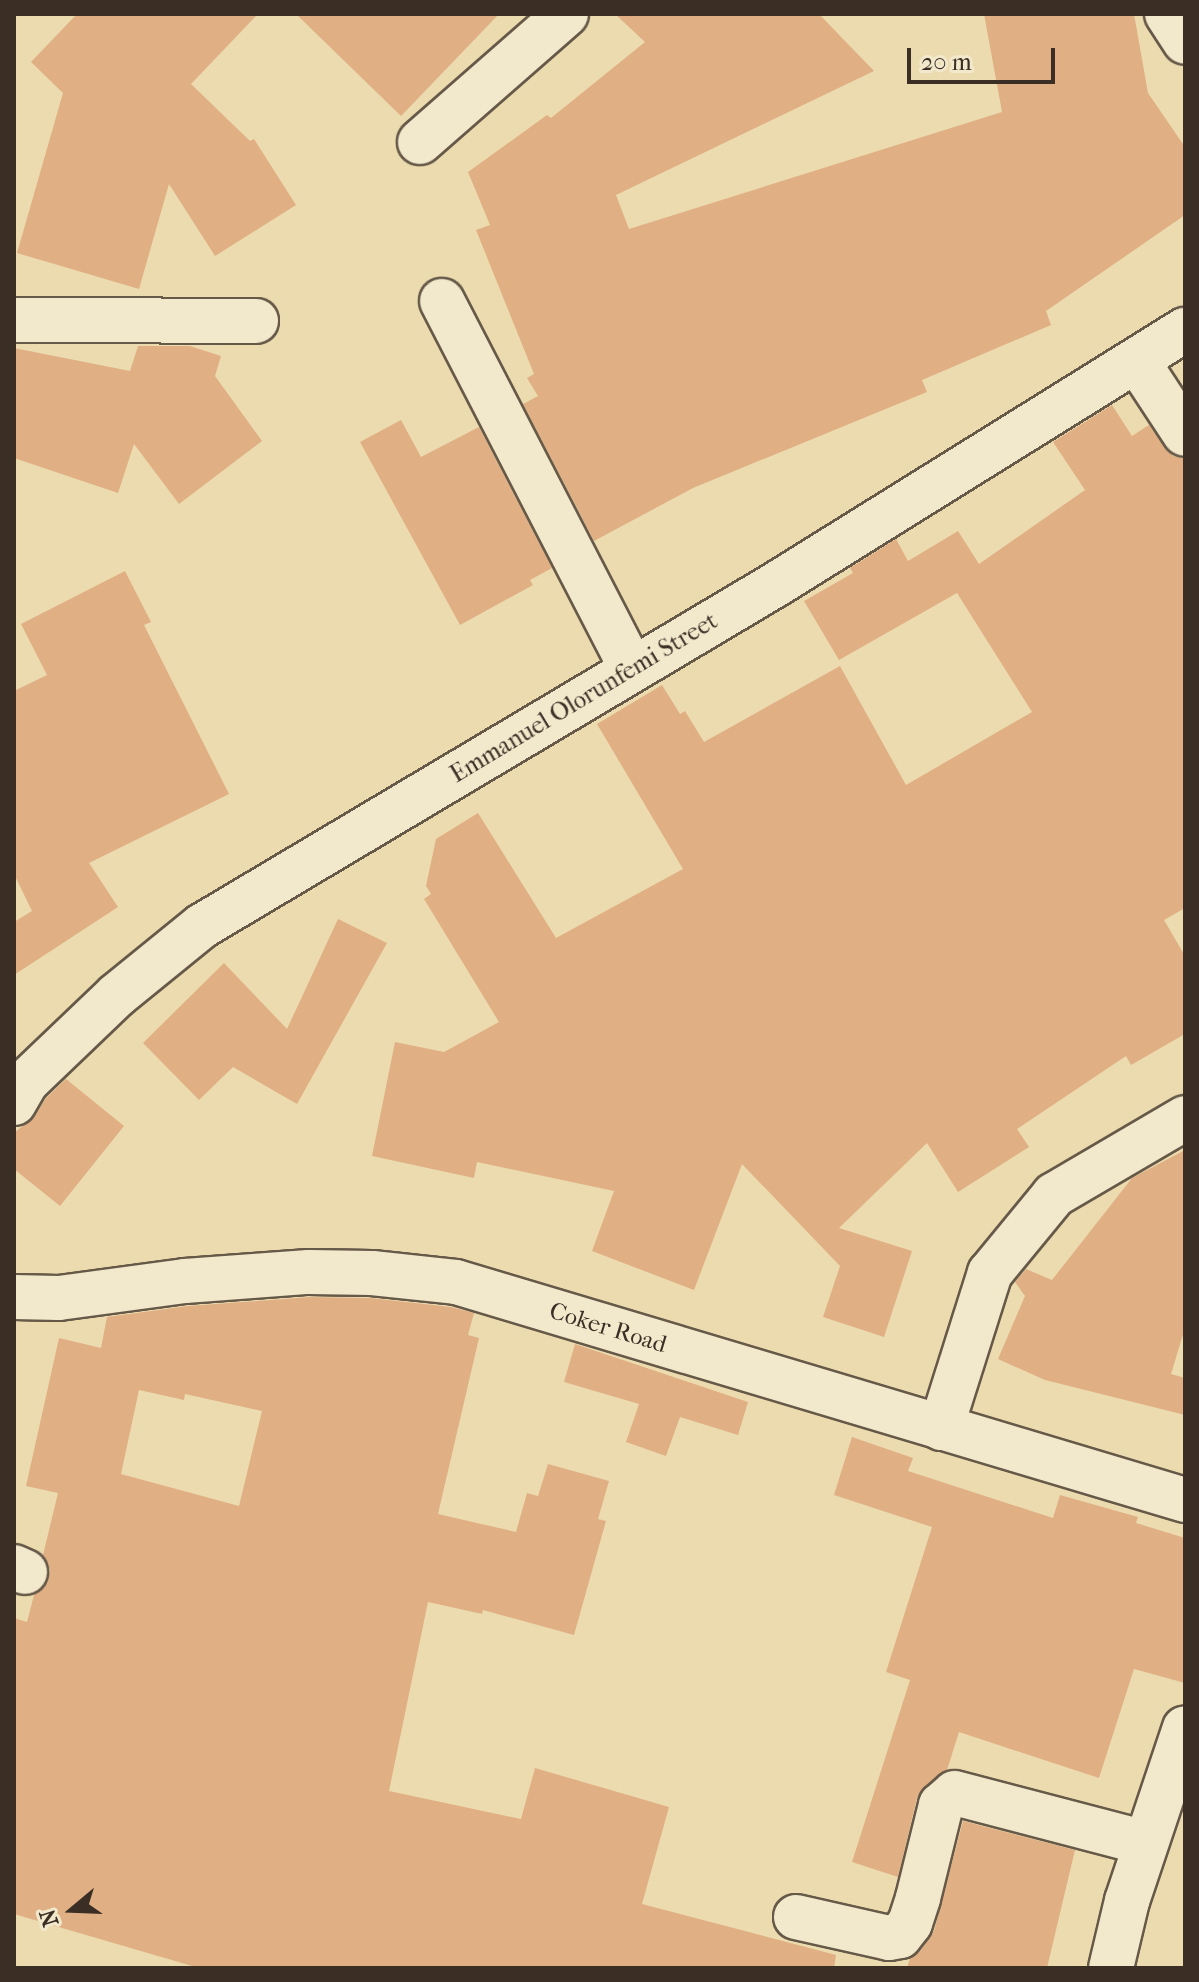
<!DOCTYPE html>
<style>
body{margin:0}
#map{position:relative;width:1199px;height:1982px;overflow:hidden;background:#ebdbaf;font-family:"IM FELL French Canon",serif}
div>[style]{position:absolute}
.building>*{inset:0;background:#e0b084}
.roads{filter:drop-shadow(2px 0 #665948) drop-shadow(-2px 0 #665948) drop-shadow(0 2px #665948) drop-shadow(0 -2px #665948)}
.minor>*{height:44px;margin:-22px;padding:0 22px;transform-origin:22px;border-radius:22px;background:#f2e8cb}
span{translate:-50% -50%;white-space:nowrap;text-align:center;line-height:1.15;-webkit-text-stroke:6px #f2e8cb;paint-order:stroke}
.street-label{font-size:24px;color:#3a2e25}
.frame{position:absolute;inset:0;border:16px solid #3a2e25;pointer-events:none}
.north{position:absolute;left:32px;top:1870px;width:80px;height:80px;-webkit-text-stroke:6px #f2e8cb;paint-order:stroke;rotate:251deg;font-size:22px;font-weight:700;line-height:32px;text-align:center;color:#3a2e25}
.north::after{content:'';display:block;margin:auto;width:28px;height:36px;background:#3a2e25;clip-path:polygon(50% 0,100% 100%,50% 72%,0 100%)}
.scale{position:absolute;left:907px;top:48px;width:148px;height:36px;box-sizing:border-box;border:4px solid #3a2e25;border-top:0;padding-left:10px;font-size:24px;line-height:28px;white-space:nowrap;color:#3a2e25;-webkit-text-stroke:6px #f2e8cb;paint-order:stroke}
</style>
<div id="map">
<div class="building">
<div style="clip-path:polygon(77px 14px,258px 14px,191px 84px,250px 141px,254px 139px,296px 205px,215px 256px,169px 184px,139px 289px,17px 253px,63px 93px,31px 62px)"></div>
<div style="clip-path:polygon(296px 14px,499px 14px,401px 116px)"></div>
<div style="clip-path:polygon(615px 14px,819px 14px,874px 71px,616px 195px,629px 229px,1002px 112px,984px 14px,1134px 14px,1148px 93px,1185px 147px,1185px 215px,1046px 311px,1051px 325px,922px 380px,927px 392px,693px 488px,594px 541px,523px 404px,538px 396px,527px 378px,534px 374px,476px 230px,490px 225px,468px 172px,547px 115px,551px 118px,645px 42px)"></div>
<div style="clip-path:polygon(138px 346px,190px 346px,221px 356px,215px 376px,262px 441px,179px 504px,134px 444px,118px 493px,14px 458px,14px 348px,130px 371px)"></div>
<div style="clip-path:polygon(1112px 405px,1132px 436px,1149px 425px,1165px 448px,1173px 456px,1185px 459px,1185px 908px,1164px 920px,1185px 956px,1185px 1034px,1131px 1065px,1126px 1056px,1017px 1129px,1029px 1147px,958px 1192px,927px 1143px,839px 1228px,912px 1251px,884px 1337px,823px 1317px,840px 1266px,742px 1164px,694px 1290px,592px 1251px,614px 1191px,477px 1162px,474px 1178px,372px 1156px,395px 1042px,444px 1052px,499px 1022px,424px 899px,431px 894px,426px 886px,436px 839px,478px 813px,556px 938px,683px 869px,597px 724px,662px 685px,680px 714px,685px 711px,704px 742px,840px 666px,906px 785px,1032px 712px,957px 593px,839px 660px,804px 601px,853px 573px,850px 568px,896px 539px,908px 561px,958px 531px,979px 564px,1085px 490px,1053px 442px)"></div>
<div style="clip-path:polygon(401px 420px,421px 457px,479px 427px,552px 568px,530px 580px,533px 585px,460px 625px,360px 442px)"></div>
<div style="clip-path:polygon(125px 571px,151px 622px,144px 625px,229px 794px,89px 863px,118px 907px,14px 975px,14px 922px,32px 911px,14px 874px,14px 691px,47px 675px,21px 624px)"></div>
<div style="clip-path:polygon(338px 919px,387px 943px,297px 1104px,233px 1067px,199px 1100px,143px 1043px,224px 963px,287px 1029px)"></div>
<div style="clip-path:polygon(66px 1079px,124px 1126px,60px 1206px,14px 1169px,14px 1133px,35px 1116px,46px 1098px)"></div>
<div style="clip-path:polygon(1185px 1150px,1185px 1328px,1171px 1374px,1185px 1378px,1185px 1415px,1045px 1380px,998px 1359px,1025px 1296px,1015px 1282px,1026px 1269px,1052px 1280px,1132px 1178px)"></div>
<div style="clip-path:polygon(evenodd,310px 1297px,370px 1298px,451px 1307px,474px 1313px,468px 1335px,479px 1338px,438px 1514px,516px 1532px,527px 1493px,538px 1496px,548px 1464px,609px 1481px,598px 1519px,606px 1521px,574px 1635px,483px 1610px,482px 1614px,428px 1602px,389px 1791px,521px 1819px,535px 1768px,669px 1807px,642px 1904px,836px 1955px,834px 1968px,199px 1968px,14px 1914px,14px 1618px,27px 1622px,34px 1595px,47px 1583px,50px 1570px,43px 1555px,58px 1493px,26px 1486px,59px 1338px,101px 1348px,107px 1317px,188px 1306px,310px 1297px,139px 1390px,184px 1400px,185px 1394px,262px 1411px,239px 1506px,121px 1474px,139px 1390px)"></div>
<div style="clip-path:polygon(575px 1344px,748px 1402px,738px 1435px,680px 1417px,666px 1456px,626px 1442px,639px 1404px,564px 1382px)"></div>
<div style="clip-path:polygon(852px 1437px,913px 1458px,908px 1471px,1053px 1518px,1060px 1495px,1138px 1517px,1136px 1523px,1185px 1538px,1185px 1683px,1134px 1669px,1099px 1778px,959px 1732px,947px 1770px,925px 1786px,917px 1798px,898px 1877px,852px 1862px,910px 1680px,886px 1672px,932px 1527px,834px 1495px)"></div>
<div style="clip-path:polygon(963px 1821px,1075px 1850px,1047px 1968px,907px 1968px,910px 1958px,920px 1951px,934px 1931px)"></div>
</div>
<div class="roads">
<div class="minor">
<div style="left:1167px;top:14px;width:33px;rotate:57deg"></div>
<div style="left:420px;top:142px;width:194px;rotate:-41.2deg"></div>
<div style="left:442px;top:301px;width:414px;rotate:62.7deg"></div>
<div style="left:14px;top:320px;width:242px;rotate:0.2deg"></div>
<div style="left:1137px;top:361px;width:87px;rotate:56.7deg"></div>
<div style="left:14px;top:1103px;width:24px;rotate:-60deg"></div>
<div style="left:26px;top:1082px;width:126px;rotate:-43.7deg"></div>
<div style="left:117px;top:995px;width:109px;rotate:-39.1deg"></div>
<div style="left:202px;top:926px;width:667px;rotate:-30.76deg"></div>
<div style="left:775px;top:585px;width:483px;rotate:-31.9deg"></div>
<div style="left:14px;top:1297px;width:45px;rotate:1.3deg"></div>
<div style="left:59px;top:1298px;width:127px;rotate:-7.7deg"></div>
<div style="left:185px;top:1281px;width:124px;rotate:-4.2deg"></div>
<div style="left:309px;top:1272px;width:63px;rotate:0.9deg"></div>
<div style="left:372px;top:1273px;width:84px;rotate:6.1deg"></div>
<div style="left:456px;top:1282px;width:761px;rotate:16.65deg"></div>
<div style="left:941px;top:1428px;width:163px;rotate:-72.5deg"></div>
<div style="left:990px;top:1273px;width:101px;rotate:-50.6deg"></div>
<div style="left:1054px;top:1195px;width:152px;rotate:-30.4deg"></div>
<div style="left:14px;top:1567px;width:12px;rotate:24deg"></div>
<div style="left:796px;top:1917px;width:95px;rotate:12.7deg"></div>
<div style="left:889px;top:1938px;width:11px;rotate:-10deg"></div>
<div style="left:900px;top:1936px;width:16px;rotate:-52deg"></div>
<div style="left:910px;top:1923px;width:26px;rotate:-72deg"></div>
<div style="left:918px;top:1898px;width:96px;rotate:-76.1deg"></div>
<div style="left:941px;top:1805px;width:18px;rotate:-41deg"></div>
<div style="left:955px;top:1793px;width:196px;rotate:14.7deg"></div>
<div style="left:1111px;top:1968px;width:69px;rotate:-76.6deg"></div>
<div style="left:1127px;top:1901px;width:182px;rotate:-71.5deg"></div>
</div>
</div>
<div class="street-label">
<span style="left:584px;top:698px;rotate:-31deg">Emmanuel Olorunfemi Street</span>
<span style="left:608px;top:1328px;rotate:17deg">Coker Road</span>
</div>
<div class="frame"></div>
<div class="north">N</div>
<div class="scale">20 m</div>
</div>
